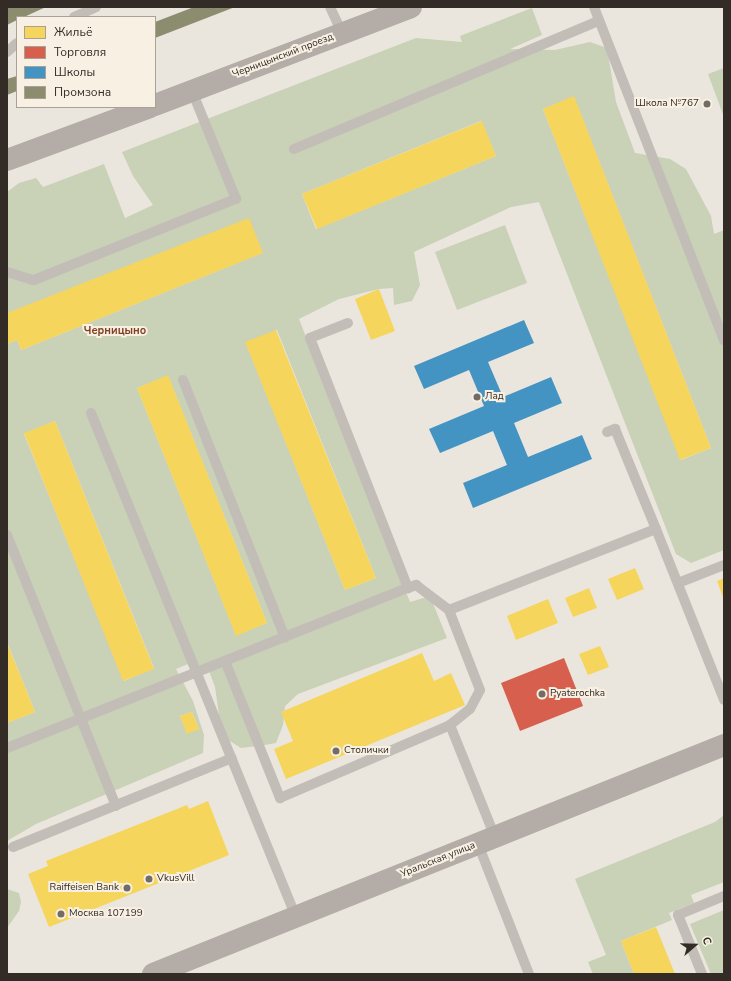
<!DOCTYPE html>
<meta charset="utf-8">
<style>
body{margin:0}
#map{position:relative;width:731px;height:981px;overflow:hidden;background:#eae6dd;font-family:"Nunito Sans",sans-serif}
div>[style]{position:absolute}
.green>*{inset:0;background:#c9d1b7}
.homes>*{inset:0;background:#f6d55c}
.shops>*{inset:0;background:#d6604d}
.schools>*{inset:0;background:#4393c3}
.industry>*{inset:0;background:#8c8c6e}
.lane>*{height:10px;margin:-5px;padding:0 5px;transform-origin:5px;border-radius:5px;background:#c3bdb7}
.secondary>*{height:22px;margin:-11px;padding:0 11px;transform-origin:11px;border-radius:11px;background:#b4ada7}
.dots>*{width:11px;height:11px;translate:-50% -50%;box-sizing:border-box;border:2px solid #f8f0e3;border-radius:50%}
span{translate:-50% -50%;white-space:nowrap;text-align:center;line-height:1.15;-webkit-text-stroke:4px #f8f0e3;paint-order:stroke}
.street-label{font-size:10px;color:#332b25}
.poi-label{font-size:10px;color:#332b25}
.right{translate:-100% -50%;text-align:right}
.left{translate:0 -50%;text-align:left}
.neighbourhood-label{font-size:11px;color:#813f20;font-weight:700}
.frame{position:absolute;inset:0;border:8px solid #332b25;pointer-events:none}
.legend{position:absolute;left:16px;top:16px;width:140px;height:92px;box-sizing:border-box;background:#f8f0e3;border:1px solid #a9a197;margin:0;padding:5px 7px;list-style:none;font-size:12px;color:#332b25}
.legend li{display:flex;align-items:center;gap:8px;height:20px}
.legend b{width:20px;border:1px solid #a9a197}
.north{position:absolute;left:675px;top:925px;width:40px;height:40px;-webkit-text-stroke:3px #f8f0e3;paint-order:stroke;rotate:70deg;font-size:11px;font-weight:700;line-height:16px;text-align:center;color:#332b25}
.north::after{content:'';display:block;margin:auto;width:14px;height:18px;background:#332b25;clip-path:polygon(50% 0,100% 100%,50% 72%,0 100%)}
</style>
<div id="map">
<div class="green">
<div style="clip-path:polygon(evenodd,532px 8px,542px 35px,510px 49px,555px 50px,590px 42px,607px 48px,616px 102px,635px 153px,670px 159px,686px 169px,711px 216px,714px 234px,724px 230px,724px 550px,691px 563px,676px 554px,539px 202px,511px 207px,414px 252px,420px 285px,412px 301px,394px 305px,393px 288px,379px 289px,339px 299px,299px 319px,410px 602px,430px 596px,447px 638px,298px 694px,285px 706px,283px 725px,276px 743px,259px 746px,241px 748px,225px 738px,220px 722px,215px 687px,209px 671px,193px 662px,176px 669px,193px 701px,204px 735px,203px 753px,36px 824px,7px 841px,7px 723px,35px 712px,7px 642px,7px 344px,17px 340px,21px 350px,262px 253px,7px 313px,7px 192px,19px 183px,36px 178px,43px 187px,104px 164px,125px 218px,153px 205px,133px 176px,122px 152px,416px 38px,462px 42px,460px 36px,532px 8px,574px 97px,711px 448px,681px 460px,543px 109px,574px 97px,532px 8px,481px 121px,496px 156px,316px 229px,302px 194px,481px 121px,532px 8px,277px 330px,376px 578px,345px 590px,246px 343px,277px 330px,532px 8px,168px 376px,267px 623px,236px 635px,137px 388px,168px 376px,532px 8px,55px 421px,154px 668px,124px 681px,24px 434px,55px 421px,532px 8px,192px 712px,199px 729px,187px 733px,180px 716px,192px 712px)"></div>
<div style="clip-path:polygon(724px 68px,724px 117px,708px 74px)"></div>
<div style="clip-path:polygon(505px 225px,527px 283px,457px 310px,435px 252px)"></div>
<div style="clip-path:polygon(724px 815px,724px 882px,691px 895px,694px 903px,669px 913px,672px 920px,621px 941px,634px 974px,593px 974px,588px 962px,606px 955px,575px 879px,715px 822px)"></div>
<div style="clip-path:polygon(7px 889px,19px 893px,21px 902px,19px 911px,7px 928px)"></div>
<div style="clip-path:polygon(724px 910px,724px 974px,711px 974px,690px 924px)"></div>
</div>
<div class="homes">
<div style="clip-path:polygon(574px 96px,711px 448px,680px 460px,543px 109px)"></div>
<div style="clip-path:polygon(482px 121px,496px 156px,317px 229px,302px 194px)"></div>
<div style="clip-path:polygon(249px 218px,263px 253px,21px 350px,17px 340px,7px 344px,7px 313px)"></div>
<div style="clip-path:polygon(379px 289px,395px 331px,371px 340px,355px 299px)"></div>
<div style="clip-path:polygon(276px 330px,376px 578px,345px 590px,245px 342px)"></div>
<div style="clip-path:polygon(168px 375px,267px 623px,236px 636px,137px 388px)"></div>
<div style="clip-path:polygon(55px 421px,154px 669px,123px 681px,24px 433px)"></div>
<div style="clip-path:polygon(635px 568px,644px 589px,617px 600px,608px 579px)"></div>
<div style="clip-path:polygon(724px 578px,724px 600px,717px 581px)"></div>
<div style="clip-path:polygon(589px 588px,597px 608px,573px 617px,565px 598px)"></div>
<div style="clip-path:polygon(548px 599px,558px 623px,516px 640px,507px 616px)"></div>
<div style="clip-path:polygon(7px 643px,35px 712px,7px 723px)"></div>
<div style="clip-path:polygon(600px 646px,609px 667px,588px 675px,579px 654px)"></div>
<div style="clip-path:polygon(422px 653px,434px 681px,451px 673px,465px 705px,286px 779px,274px 749px,293px 741px,281px 712px)"></div>
<div style="clip-path:polygon(192px 712px,199px 729px,187px 734px,180px 716px)"></div>
<div style="clip-path:polygon(208px 801px,229px 855px,49px 927px,28px 874px,48px 866px,46px 861px,187px 805px,189px 809px)"></div>
<div style="clip-path:polygon(656px 927px,675px 974px,634px 974px,621px 941px)"></div>
</div>
<div class="shops">
<div style="clip-path:polygon(564px 658px,583px 706px,520px 731px,501px 683px)"></div>
</div>
<div class="schools">
<div style="clip-path:polygon(524px 320px,534px 343px,488px 362px,503px 397px,551px 377px,562px 403px,514px 423px,528px 457px,582px 435px,592px 459px,473px 508px,463px 483px,507px 465px,493px 431px,440px 453px,429px 429px,484px 406px,469px 370px,424px 389px,414px 366px)"></div>
</div>
<div class="industry">
<div style="clip-path:polygon(7px 7px,46px 7px,24px 17px,17px 17px,17px 20px,7px 25px)"></div>
<div style="clip-path:polygon(194px 7px,235px 7px,155px 38px,155px 22px)"></div>
<div style="clip-path:polygon(17px 76px,17px 91px,7px 95px,7px 79px)"></div>
</div>
<div class="lane">
<div style="left:330px;top:7px;width:29px;rotate:65deg"></div>
<div style="left:594px;top:7px;width:358px;rotate:68.7deg"></div>
<div style="left:74px;top:17px;width:24px;rotate:-24deg"></div>
<div style="left:7px;top:52px;width:13px;rotate:-42deg"></div>
<div style="left:294px;top:149px;width:331px;rotate:-22.8deg"></div>
<div style="left:7px;top:272px;width:28px;rotate:17deg"></div>
<div style="left:34px;top:280px;width:218px;rotate:-21.9deg"></div>
<div style="left:236px;top:199px;width:117px;rotate:-112.2deg"></div>
<div style="left:348px;top:323px;width:41px;rotate:158.5deg"></div>
<div style="left:310px;top:338px;width:269px;rotate:68.6deg"></div>
<div style="left:408px;top:588px;width:9px;rotate:-21deg"></div>
<div style="left:416px;top:585px;width:41px;rotate:37.1deg"></div>
<div style="left:449px;top:610px;width:222px;rotate:-21.4deg"></div>
<div style="left:656px;top:529px;width:184px;rotate:68.3deg"></div>
<div style="left:183px;top:380px;width:277px;rotate:68.4deg"></div>
<div style="left:91px;top:413px;width:544px;rotate:67.87deg"></div>
<div style="left:607px;top:432px;width:9px;rotate:-21deg"></div>
<div style="left:615px;top:429px;width:108px;rotate:67.7deg"></div>
<div style="left:7px;top:535px;width:292px;rotate:68.1deg"></div>
<div style="left:678px;top:583px;width:49px;rotate:-21.4deg"></div>
<div style="left:225px;top:661px;width:148px;rotate:68.1deg"></div>
<div style="left:280px;top:798px;width:185px;rotate:-23.2deg"></div>
<div style="left:450px;top:725px;width:26px;rotate:-39deg"></div>
<div style="left:470px;top:709px;width:21px;rotate:-62deg"></div>
<div style="left:480px;top:690px;width:86px;rotate:-111.2deg"></div>
<div style="left:450px;top:725px;width:121px;rotate:68.1deg"></div>
<div style="left:7px;top:748px;width:432px;rotate:-21.8deg"></div>
<div style="left:478px;top:844px;width:140px;rotate:68.6deg"></div>
<div style="left:13px;top:847px;width:236px;rotate:-22.1deg"></div>
<div style="left:702px;top:974px;width:64px;rotate:-112.1deg"></div>
<div style="left:678px;top:915px;width:50px;rotate:-22.4deg"></div>
</div>
<div class="secondary">
<div style="left:155px;top:105px;width:274px;rotate:-20.9deg"></div>
<div style="left:7px;top:160px;width:153px;rotate:-20.3deg"></div>
<div style="left:153px;top:974px;width:615px;rotate:-21.85deg"></div>
</div>
<div class="dots">
<div style="left:707px;top:104px;background:#736c65"></div>
<div style="left:477px;top:397px;background:#736c65"></div>
<div style="left:542px;top:694px;background:#736c65"></div>
<div style="left:336px;top:751px;background:#736c65"></div>
<div style="left:149px;top:879px;background:#736c65"></div>
<div style="left:127px;top:888px;background:#736c65"></div>
<div style="left:61px;top:914px;background:#736c65"></div>
</div>
<div class="street-label">
<span style="left:283px;top:56px;rotate:-21deg">Черницынский проезд</span>
<span style="left:438px;top:860px;rotate:-22deg">Уральская улица</span>
</div>
<div class="poi-label">
<span class="right" style="left:699px;top:104px">Школа №767</span>
<span class="left" style="left:485px;top:397px">Лад</span>
<span class="left" style="left:550px;top:694px">Pyaterochka</span>
<span class="left" style="left:344px;top:751px">Столички</span>
<span class="left" style="left:157px;top:879px">VkusVill</span>
<span class="right" style="left:119px;top:888px">Raiffeisen Bank</span>
<span class="left" style="left:69px;top:914px">Москва 107199</span>
</div>
<div class="neighbourhood-label">
<span style="left:115px;top:331px">Черницыно</span>
</div>
<div class="frame"></div>
<ul class="legend">
<li><b style="height:11px;background:#f6d55c"></b>Жильё</li>
<li><b style="height:11px;background:#d6604d"></b>Торговля</li>
<li><b style="height:11px;background:#4393c3"></b>Школы</li>
<li><b style="height:11px;background:#8c8c6e"></b>Промзона</li>
</ul>
<div class="north">С</div>
</div>
